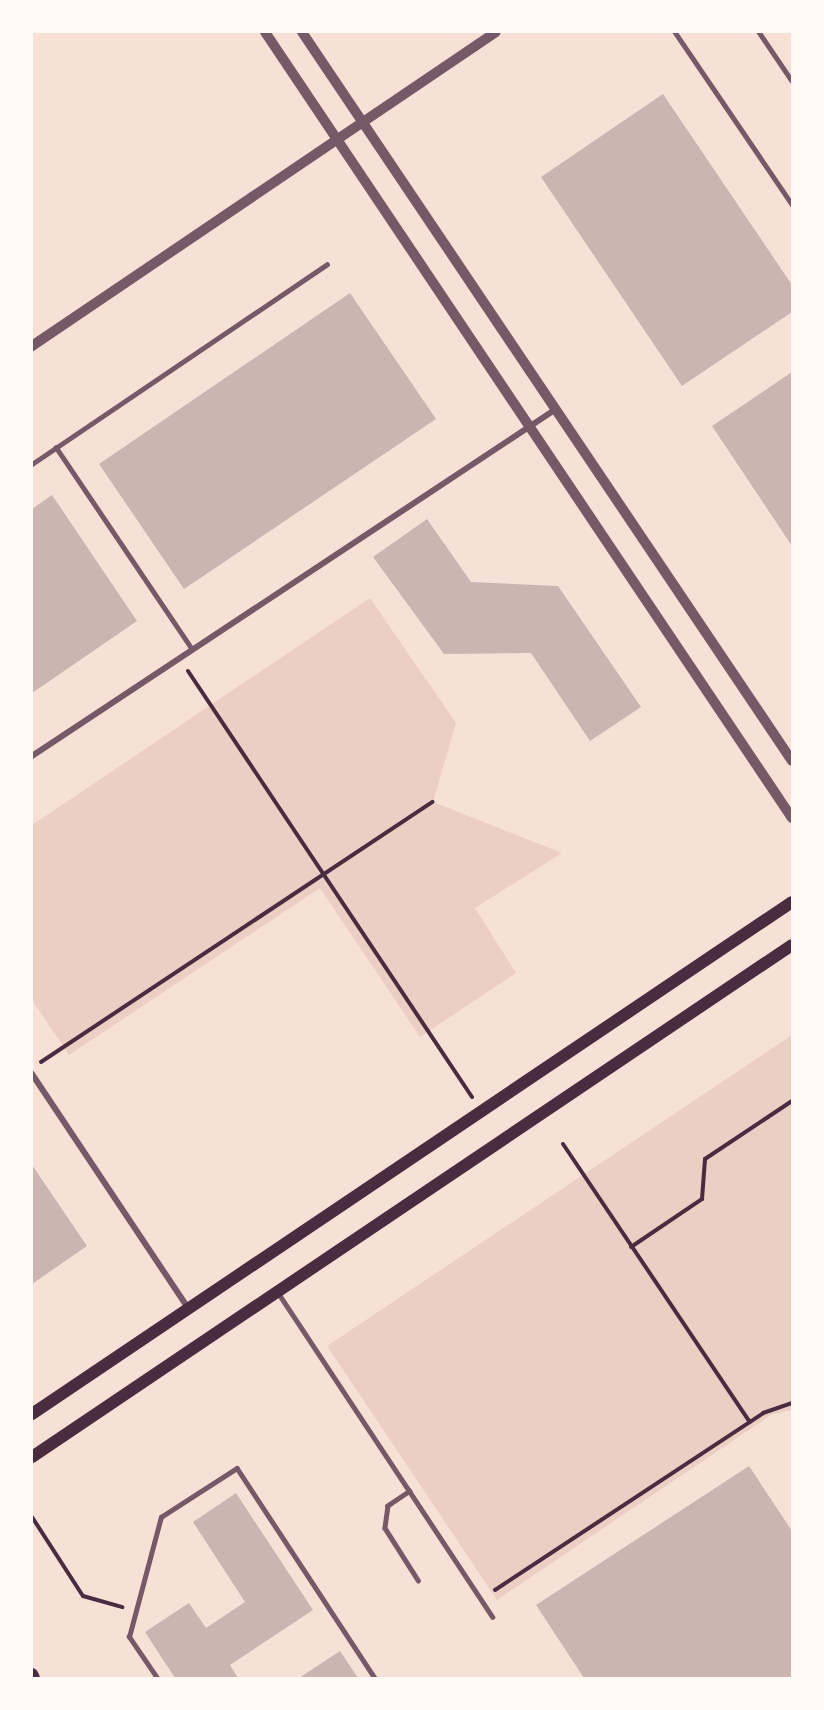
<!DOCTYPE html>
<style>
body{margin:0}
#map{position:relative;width:824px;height:1710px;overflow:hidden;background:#f7e1d7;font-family:"Space Grotesk",sans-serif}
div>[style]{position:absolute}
.green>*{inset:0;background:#ebcfc5}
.building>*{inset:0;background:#ccb4b1}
.path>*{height:4px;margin:-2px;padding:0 2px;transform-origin:2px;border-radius:2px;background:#4a2c40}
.service>*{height:4.5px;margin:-2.25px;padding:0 2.25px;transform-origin:2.25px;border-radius:2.25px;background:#755966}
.minor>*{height:6px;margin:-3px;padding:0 3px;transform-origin:3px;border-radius:3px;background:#755966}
.tertiary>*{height:10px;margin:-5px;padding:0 5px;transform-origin:5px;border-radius:5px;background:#755966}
.secondary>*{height:12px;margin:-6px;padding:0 6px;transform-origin:6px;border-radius:6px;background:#4a2c40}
span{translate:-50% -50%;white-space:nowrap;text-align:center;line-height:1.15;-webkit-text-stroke:4.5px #fffaf5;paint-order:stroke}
.frame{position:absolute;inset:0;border:33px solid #fffaf5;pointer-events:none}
</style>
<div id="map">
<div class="green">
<div style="clip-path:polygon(370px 598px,456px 723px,433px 802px,562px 853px,475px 908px,516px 973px,420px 1037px,320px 888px,69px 1055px,32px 1000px,32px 825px)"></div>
<div style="clip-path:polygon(792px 1035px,792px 1410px,771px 1415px,497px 1600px,327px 1346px)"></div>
</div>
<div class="building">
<div style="clip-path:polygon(663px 94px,792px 285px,792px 312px,682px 386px,541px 177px)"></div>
<div style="clip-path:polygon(350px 293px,436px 419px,184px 589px,99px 464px)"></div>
<div style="clip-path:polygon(792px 372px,792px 546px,712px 426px)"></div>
<div style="clip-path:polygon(52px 495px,137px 621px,32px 693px,32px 509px)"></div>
<div style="clip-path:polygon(427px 519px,471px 582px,558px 586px,641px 707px,590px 741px,531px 653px,444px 654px,373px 557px)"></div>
<div style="clip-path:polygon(32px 1165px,87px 1246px,32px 1284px)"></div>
<div style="clip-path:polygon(749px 1466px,792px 1531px,792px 1678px,584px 1678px,536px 1605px)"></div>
<div style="clip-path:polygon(236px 1493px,313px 1610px,230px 1665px,238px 1678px,175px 1678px,145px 1632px,189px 1603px,206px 1628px,245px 1602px,193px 1522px)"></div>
<div style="clip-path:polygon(340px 1651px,358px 1678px,299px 1678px)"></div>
</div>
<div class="path">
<div style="left:188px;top:671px;width:512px;rotate:56.31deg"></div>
<div style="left:41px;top:1062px;width:470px;rotate:-33.6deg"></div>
<div style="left:563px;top:1144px;width:335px;rotate:56.1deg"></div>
<div style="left:631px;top:1247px;width:86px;rotate:-34.1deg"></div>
<div style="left:702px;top:1199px;width:40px;rotate:-85.7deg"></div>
<div style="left:705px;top:1159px;width:105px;rotate:-33.7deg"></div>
<div style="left:32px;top:1517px;width:94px;rotate:57.2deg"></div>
<div style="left:83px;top:1596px;width:41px;rotate:15.8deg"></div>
<div style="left:495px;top:1590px;width:321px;rotate:-33.4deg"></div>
<div style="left:763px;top:1413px;width:31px;rotate:-19deg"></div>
</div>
<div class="service">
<div style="left:675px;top:32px;width:208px;rotate:55.8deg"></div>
<div style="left:759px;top:32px;width:59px;rotate:56deg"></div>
<div style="left:56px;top:447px;width:244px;rotate:56deg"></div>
<div style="left:32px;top:464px;width:356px;rotate:-34.1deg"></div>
<div style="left:279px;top:1294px;width:387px;rotate:56.5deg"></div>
<div style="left:410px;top:1491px;width:27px;rotate:146deg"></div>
<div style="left:388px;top:1506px;width:22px;rotate:98deg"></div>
<div style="left:385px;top:1528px;width:62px;rotate:57.6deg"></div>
<div style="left:157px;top:1678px;width:50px;rotate:-124.3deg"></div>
<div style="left:129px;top:1637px;width:124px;rotate:-75.1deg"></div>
<div style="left:161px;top:1517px;width:90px;rotate:-32.8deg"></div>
<div style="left:237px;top:1468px;width:251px;rotate:56.7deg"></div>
</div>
<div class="minor">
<div style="left:32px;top:756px;width:628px;rotate:-33.51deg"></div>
<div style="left:32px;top:1074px;width:281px;rotate:56.3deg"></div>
</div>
<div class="tertiary">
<div style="left:265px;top:32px;width:946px;rotate:56.16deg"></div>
<div style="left:302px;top:32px;width:878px;rotate:56.09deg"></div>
<div style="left:32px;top:346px;width:560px;rotate:-34.09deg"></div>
</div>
<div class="secondary">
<div style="left:32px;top:1414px;width:916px;rotate:-33.97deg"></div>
<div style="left:32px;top:1457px;width:916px;rotate:-33.97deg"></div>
<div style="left:32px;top:1674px;width:4px;rotate:63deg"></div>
</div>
<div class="frame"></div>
</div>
